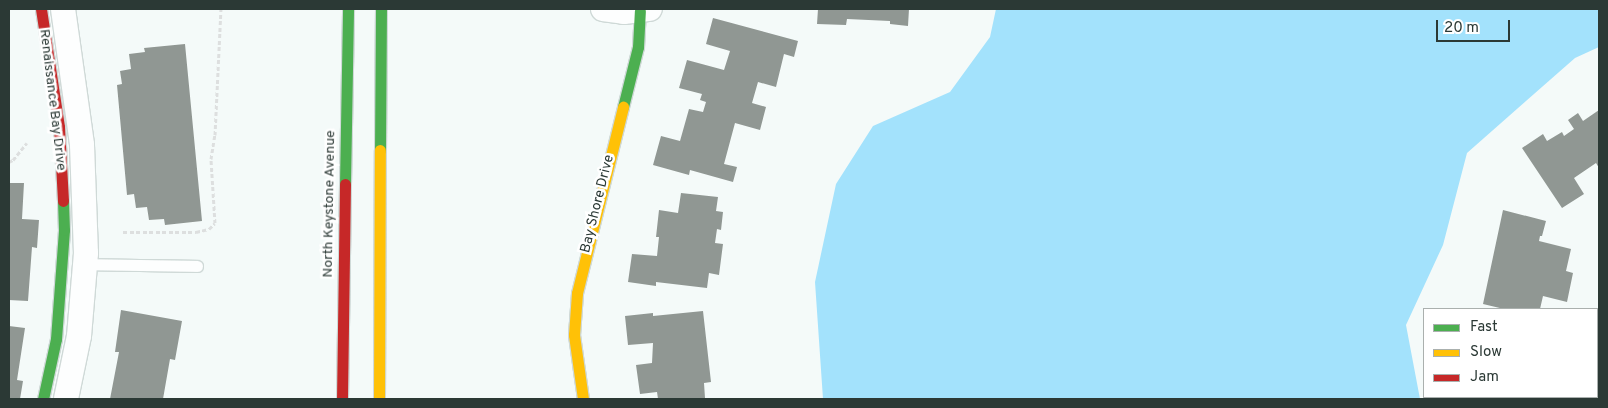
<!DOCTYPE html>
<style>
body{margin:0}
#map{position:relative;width:1608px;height:408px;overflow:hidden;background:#f4faf9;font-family:Overpass,sans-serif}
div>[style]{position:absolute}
.water>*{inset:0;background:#a3e2fc}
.building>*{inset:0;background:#909793}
.path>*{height:3px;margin-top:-1.5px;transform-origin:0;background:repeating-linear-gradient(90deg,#dddfdf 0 4px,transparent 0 6.5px)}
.roads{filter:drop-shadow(1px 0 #cfd9d7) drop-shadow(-1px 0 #cfd9d7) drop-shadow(0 1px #cfd9d7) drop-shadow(0 -1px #cfd9d7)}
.lane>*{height:11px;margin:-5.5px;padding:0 5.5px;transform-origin:5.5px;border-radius:5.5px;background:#fdfefe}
.street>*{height:24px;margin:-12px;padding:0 12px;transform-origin:12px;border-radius:12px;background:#fdfefe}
.fast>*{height:11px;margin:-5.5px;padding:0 5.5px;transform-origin:5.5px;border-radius:5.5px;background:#4caf50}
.slow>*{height:11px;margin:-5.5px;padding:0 5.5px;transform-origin:5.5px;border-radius:5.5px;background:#ffc107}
.jam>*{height:11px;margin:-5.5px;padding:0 5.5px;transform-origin:5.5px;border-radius:5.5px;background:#c62828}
span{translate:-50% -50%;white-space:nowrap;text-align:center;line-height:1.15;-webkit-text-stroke:5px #fff;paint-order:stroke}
.street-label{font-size:14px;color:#2b3935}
.frame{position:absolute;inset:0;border:10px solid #2b3935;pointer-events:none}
.legend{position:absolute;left:1423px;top:308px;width:175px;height:90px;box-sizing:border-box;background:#fff;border:1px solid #aab0ae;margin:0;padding:6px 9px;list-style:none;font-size:15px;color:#2b3935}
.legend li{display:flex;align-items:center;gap:10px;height:25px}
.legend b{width:25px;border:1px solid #aab0ae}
.scale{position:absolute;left:1436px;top:20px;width:74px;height:22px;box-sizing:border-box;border:2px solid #2b3935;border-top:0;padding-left:6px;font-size:15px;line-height:18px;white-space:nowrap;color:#2b3935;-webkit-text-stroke:4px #fff;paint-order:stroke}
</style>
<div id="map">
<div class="water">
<div style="clip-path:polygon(996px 9px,1599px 9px,1599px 47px,1575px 58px,1467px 153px,1443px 245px,1406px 325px,1420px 399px,823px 399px,815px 282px,836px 184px,873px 126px,950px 92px,990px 37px)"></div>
</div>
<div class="building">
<div style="clip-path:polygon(818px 9px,909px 9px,908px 26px,890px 24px,890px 21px,847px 19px,846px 25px,817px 24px)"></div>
<div style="clip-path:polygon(713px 18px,798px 41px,794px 57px,784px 54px,776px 87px,758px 82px,752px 103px,766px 107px,760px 130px,735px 123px,724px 164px,737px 167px,733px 182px,690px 170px,689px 175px,653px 165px,661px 136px,680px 141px,689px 109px,703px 112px,706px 102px,700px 100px,702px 94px,679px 88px,687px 60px,724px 70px,730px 51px,706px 44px)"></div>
<div style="clip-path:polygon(185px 44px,202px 221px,165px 225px,164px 219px,149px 220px,147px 207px,136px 208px,134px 194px,127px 195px,117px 85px,122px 84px,120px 71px,131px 69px,129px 54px,145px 52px,144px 48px)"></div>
<div style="clip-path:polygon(1599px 110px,1599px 168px,1596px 163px,1574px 178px,1584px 194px,1562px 208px,1522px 148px,1543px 134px,1547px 141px,1562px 132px,1564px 136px,1574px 129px,1568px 120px,1578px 113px,1583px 121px)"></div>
<div style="clip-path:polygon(9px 183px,24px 183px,22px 219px,39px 220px,37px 248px,32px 247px,28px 301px,9px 300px)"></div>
<div style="clip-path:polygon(681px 193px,718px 197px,716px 211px,723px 212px,721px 230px,717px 229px,715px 243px,723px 244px,719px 275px,709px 273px,707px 288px,656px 282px,656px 286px,628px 282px,632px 254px,657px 256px,659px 237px,656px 237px,659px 210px,678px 213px)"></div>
<div style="clip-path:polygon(1503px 210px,1546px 221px,1542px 236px,1540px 236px,1539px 241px,1571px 249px,1566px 271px,1573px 273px,1567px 302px,1543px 296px,1540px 309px,1504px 309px,1483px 304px)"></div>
<div style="clip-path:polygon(121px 310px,182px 321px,175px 360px,170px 359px,163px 399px,110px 399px,119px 352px,115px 352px)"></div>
<div style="clip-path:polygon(703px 311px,711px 382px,704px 383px,705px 398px,658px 399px,657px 392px,640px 394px,636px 365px,652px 363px,653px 343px,628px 345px,625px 316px,653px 313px,653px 316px)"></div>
<div style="clip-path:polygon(9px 326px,25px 328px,17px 380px,23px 381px,20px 399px,9px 399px)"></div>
<div style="clip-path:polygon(1491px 397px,1558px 397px,1561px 399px,1493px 399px)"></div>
</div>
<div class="path">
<div style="left:9px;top:162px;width:4px;rotate:-27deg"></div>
<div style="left:13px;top:160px;width:22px;rotate:-51deg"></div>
<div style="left:123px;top:232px;width:73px"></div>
<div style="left:196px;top:232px;width:13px;rotate:-13deg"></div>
<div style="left:209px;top:229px;width:8px;rotate:-45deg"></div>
<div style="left:215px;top:223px;width:64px;rotate:-93.6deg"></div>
<div style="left:211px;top:159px;width:24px;rotate:-81deg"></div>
<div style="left:215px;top:135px;width:126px;rotate:-87.3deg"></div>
</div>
<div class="roads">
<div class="lane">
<div style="left:82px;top:264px;width:115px;rotate:1deg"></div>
</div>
<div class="street">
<div style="left:63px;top:9px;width:137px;rotate:82deg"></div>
<div style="left:82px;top:145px;width:108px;rotate:87.9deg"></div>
<div style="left:86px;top:253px;width:83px;rotate:94.8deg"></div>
<div style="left:79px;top:336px;width:64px;rotate:101.7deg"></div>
<div style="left:603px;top:9px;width:21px;rotate:8deg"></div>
<div style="left:624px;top:12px;width:26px;rotate:-7deg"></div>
</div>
<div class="fast">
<div style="left:623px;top:107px;width:62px;rotate:-76deg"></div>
<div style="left:638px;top:47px;width:36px;rotate:-87deg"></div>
<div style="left:380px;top:150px;width:141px;rotate:-89.6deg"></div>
<div style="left:345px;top:184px;width:175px;rotate:-89deg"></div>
<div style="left:43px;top:399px;width:61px;rotate:-77.8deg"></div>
<div style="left:56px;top:339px;width:109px;rotate:-85.8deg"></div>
<div style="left:64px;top:230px;width:29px;rotate:-92deg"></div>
</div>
<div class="slow">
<div style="left:379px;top:399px;width:249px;rotate:-89.8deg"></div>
<div style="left:583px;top:399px;width:65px;rotate:-98deg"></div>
<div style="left:574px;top:335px;width:42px;rotate:-85.9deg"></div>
<div style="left:577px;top:293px;width:192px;rotate:-76.1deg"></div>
</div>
<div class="jam">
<div style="left:41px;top:9px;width:119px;rotate:81.3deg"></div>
<div style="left:59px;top:127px;width:74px;rotate:86.9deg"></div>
<div style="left:342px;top:399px;width:215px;rotate:-89.2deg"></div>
</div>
</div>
<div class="street-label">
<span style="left:52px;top:100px;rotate:83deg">Renaissance Bay Drive</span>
<span style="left:330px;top:204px;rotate:-89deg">North Keystone Avenue</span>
<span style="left:598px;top:204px;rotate:-76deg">Bay Shore Drive</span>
</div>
<div class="frame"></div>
<ul class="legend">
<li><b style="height:6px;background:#4caf50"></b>Fast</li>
<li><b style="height:6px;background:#ffc107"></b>Slow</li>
<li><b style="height:6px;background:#c62828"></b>Jam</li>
</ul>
<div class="scale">20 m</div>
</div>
